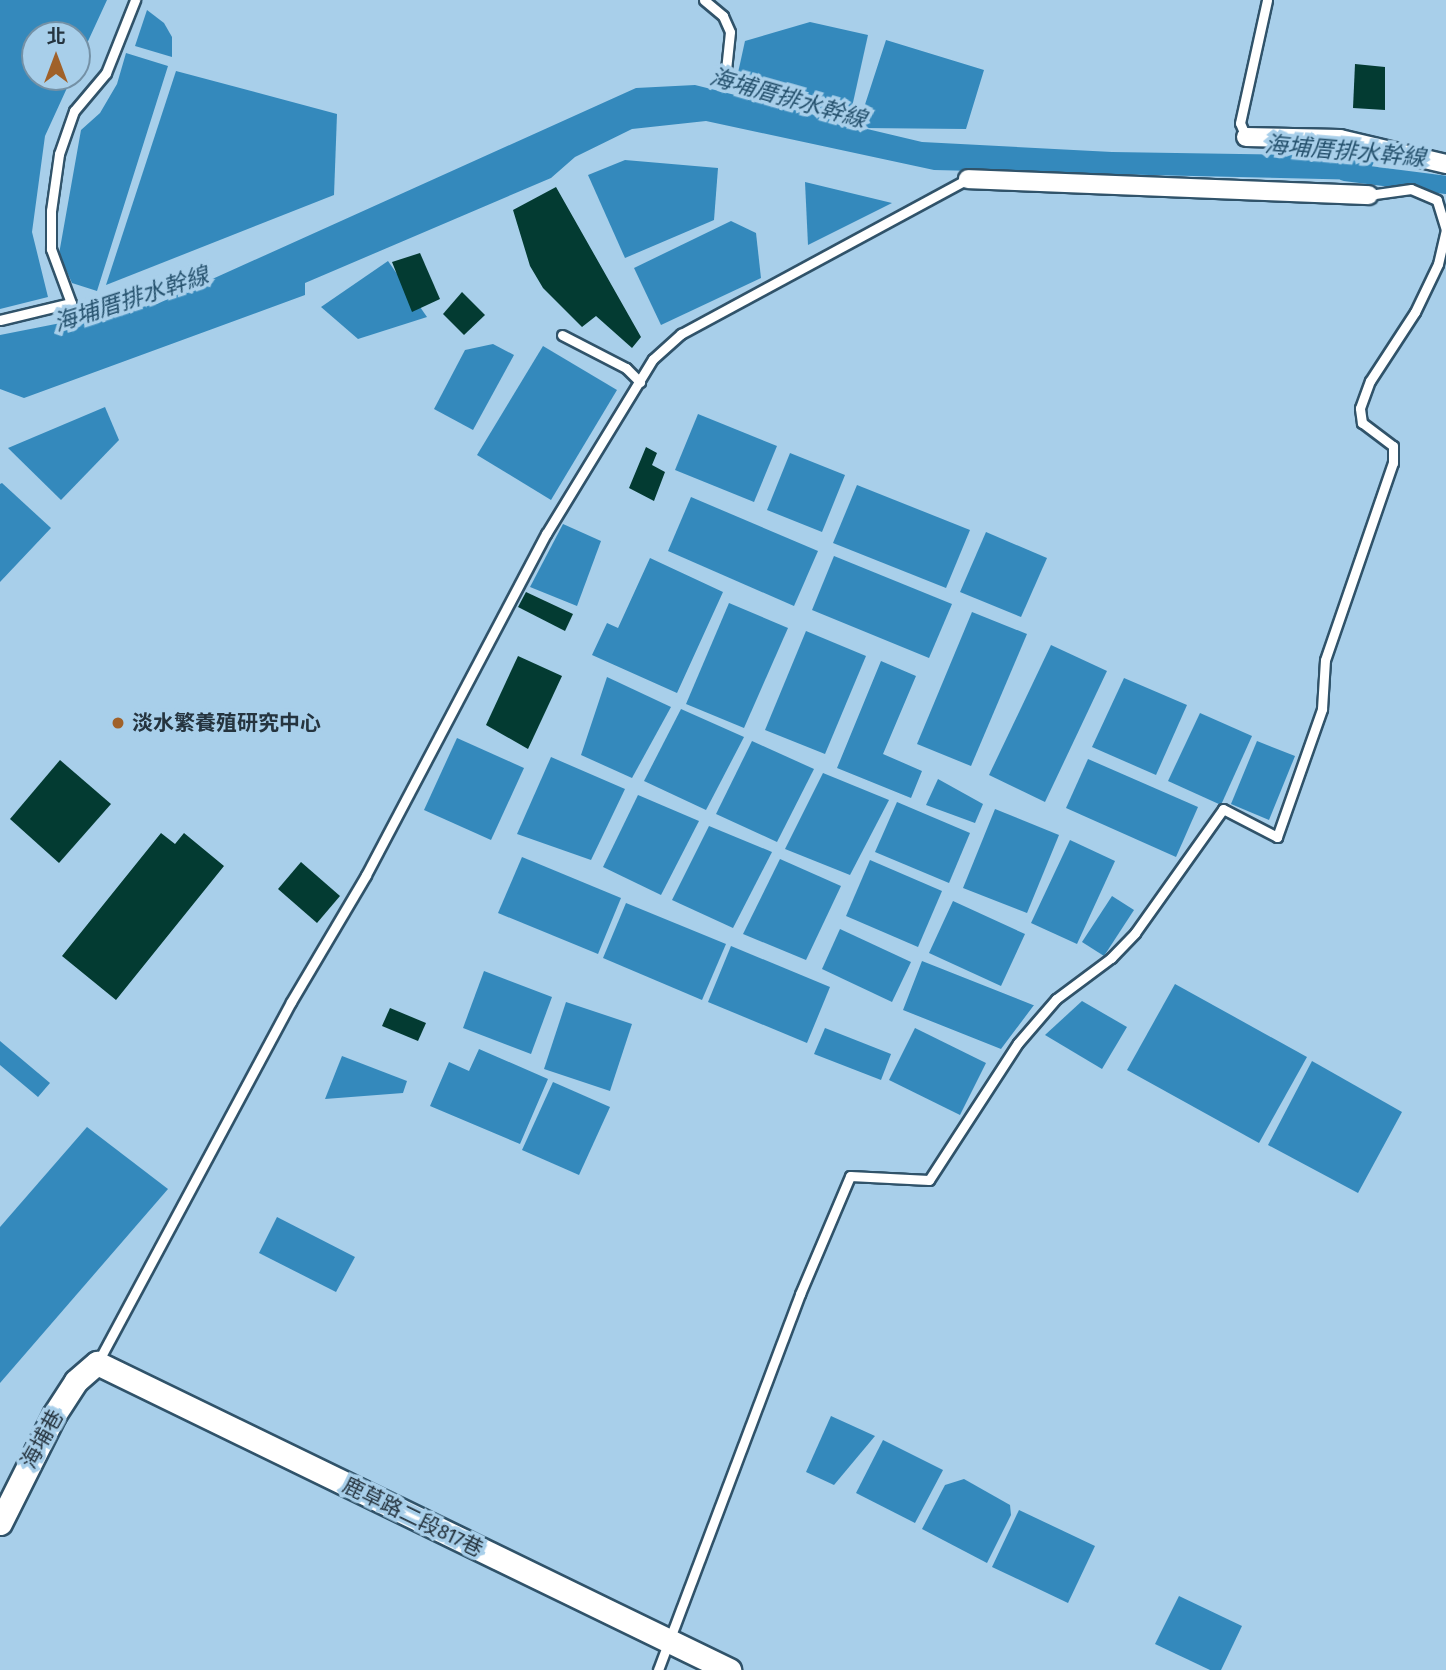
<!DOCTYPE html>
<meta charset="utf-8">
<style>
body{margin:0}
#map{position:relative;width:1446px;height:1670px;overflow:hidden;background:#a8cfea;font-family:"Fira Sans Condensed","Noto Sans TC",sans-serif}
div>[style]{position:absolute}
.water>*{inset:0;background:#3489bc}
.canal>*{height:18px;margin:-9px;padding:0 9px;transform-origin:9px;border-radius:9px;background:#3489bc}
.building>*{inset:0;background:#033b32}
.roads{filter:drop-shadow(2px 0 #30536a) drop-shadow(-2px 0 #30536a) drop-shadow(0 2px #30536a) drop-shadow(0 -2px #30536a)}
.service>*{height:9px;margin:-4.5px;padding:0 4.5px;transform-origin:4.5px;border-radius:4.5px;background:#fff}
.minor>*{height:18px;margin:-9px;padding:0 9px;transform-origin:9px;border-radius:9px;background:#fff}
.tertiary>*{height:23px;margin:-11.5px;padding:0 11.5px;transform-origin:11.5px;border-radius:11.5px;background:#fff}
.dots>*{width:19px;height:19px;translate:-50% -50%;box-sizing:border-box;border:4px solid #a8cfea;border-radius:50%}
span{translate:-50% -50%;white-space:nowrap;text-align:center;line-height:1.15;-webkit-text-stroke:7px #a8cfea;paint-order:stroke}
.poi-label{font-size:21px;color:#25343f;font-weight:700}
.left{translate:0 -50%;text-align:left}
.street-label{font-size:21px;color:#25343f}
.water-label{font-size:23px;color:#25516d;font-style:italic}
.north{position:absolute;left:21px;top:21px;width:70px;height:70px;box-sizing:border-box;background:#a8cfea;border:2px solid #7491a6;border-radius:50%;rotate:0deg;font-size:19px;font-weight:700;line-height:28px;text-align:center;color:#25343f}
.north::after{content:'';display:block;margin:auto;width:24px;height:32px;background:#a06129;clip-path:polygon(50% 0,100% 100%,50% 72%,0 100%)}
</style>
<div id="map">
<div class="water">
<div style="clip-path:polygon(0 0,107px 0,77px 65px,77px 35px,35px 35px,35px 77px,72px 77px,45px 136px,32px 232px,48px 297px,0 309px)"></div>
<div style="clip-path:polygon(147px 10px,164px 23px,172px 37px,172px 57px,135px 46px)"></div>
<div style="clip-path:polygon(810px 22px,868px 35px,850px 116px,734px 91px,745px 41px)"></div>
<div style="clip-path:polygon(886px 40px,984px 70px,966px 129px,863px 128px,922px 142px,1112px 152px,1314px 155px,1374px 162px,1365px 180px,934px 170px,706px 121px,632px 129px,575px 157px,551px 178px,305px 283px,305px 295px,24px 398px,0 389px,0 335px,157px 304px,636px 88px,695px 85px,858px 126px)"></div>
<div style="clip-path:polygon(126px 53px,168px 66px,97px 291px,72px 283px,59px 254px,81px 130px,100px 113px,117px 84px)"></div>
<div style="clip-path:polygon(176px 71px,337px 114px,334px 195px,106px 285px)"></div>
<div style="clip-path:polygon(625px 160px,718px 168px,714px 220px,625px 258px,588px 175px)"></div>
<div style="clip-path:polygon(805px 182px,892px 203px,808px 245px)"></div>
<div style="clip-path:polygon(731px 221px,756px 233px,761px 278px,661px 325px,634px 268px)"></div>
<div style="clip-path:polygon(388px 261px,427px 317px,358px 339px,321px 307px)"></div>
<div style="clip-path:polygon(493px 344px,514px 355px,473px 430px,434px 409px,465px 350px)"></div>
<div style="clip-path:polygon(543px 346px,617px 390px,551px 500px,477px 455px)"></div>
<div style="clip-path:polygon(105px 407px,119px 440px,61px 500px,8px 448px)"></div>
<div style="clip-path:polygon(698px 414px,777px 446px,754px 502px,675px 470px)"></div>
<div style="clip-path:polygon(790px 453px,845px 475px,822px 532px,767px 510px)"></div>
<div style="clip-path:polygon(2px 483px,51px 528px,0 582px,0 484px)"></div>
<div style="clip-path:polygon(857px 485px,970px 530px,946px 588px,833px 543px)"></div>
<div style="clip-path:polygon(691px 497px,818px 551px,794px 606px,668px 551px)"></div>
<div style="clip-path:polygon(563px 524px,601px 541px,577px 606px,530px 587px)"></div>
<div style="clip-path:polygon(986px 532px,1047px 558px,1021px 617px,960px 592px)"></div>
<div style="clip-path:polygon(834px 556px,952px 604px,929px 658px,812px 610px)"></div>
<div style="clip-path:polygon(650px 558px,723px 592px,677px 693px,592px 655px,607px 623px,618px 628px)"></div>
<div style="clip-path:polygon(729px 603px,788px 628px,744px 728px,686px 704px)"></div>
<div style="clip-path:polygon(972px 612px,1027px 634px,971px 766px,917px 744px)"></div>
<div style="clip-path:polygon(806px 631px,866px 656px,825px 754px,765px 730px)"></div>
<div style="clip-path:polygon(1051px 645px,1107px 671px,1045px 802px,989px 775px)"></div>
<div style="clip-path:polygon(881px 661px,916px 676px,883px 754px,922px 771px,911px 798px,837px 768px)"></div>
<div style="clip-path:polygon(607px 677px,671px 707px,632px 778px,581px 755px)"></div>
<div style="clip-path:polygon(1124px 678px,1187px 705px,1156px 775px,1092px 747px)"></div>
<div style="clip-path:polygon(681px 709px,744px 737px,706px 810px,644px 781px)"></div>
<div style="clip-path:polygon(1200px 713px,1252px 736px,1221px 805px,1168px 781px)"></div>
<div style="clip-path:polygon(457px 738px,524px 768px,491px 840px,424px 810px)"></div>
<div style="clip-path:polygon(752px 741px,814px 769px,777px 842px,716px 814px)"></div>
<div style="clip-path:polygon(1257px 741px,1295px 756px,1269px 820px,1231px 804px)"></div>
<div style="clip-path:polygon(551px 757px,625px 789px,591px 860px,517px 834px)"></div>
<div style="clip-path:polygon(1088px 759px,1198px 807px,1176px 857px,1066px 808px)"></div>
<div style="clip-path:polygon(823px 773px,889px 800px,850px 875px,785px 849px)"></div>
<div style="clip-path:polygon(938px 779px,983px 804px,975px 823px,926px 805px)"></div>
<div style="clip-path:polygon(638px 795px,699px 821px,661px 895px,603px 867px)"></div>
<div style="clip-path:polygon(897px 802px,970px 833px,949px 883px,875px 852px)"></div>
<div style="clip-path:polygon(995px 809px,1059px 835px,1027px 913px,963px 888px)"></div>
<div style="clip-path:polygon(709px 826px,772px 852px,733px 928px,672px 900px)"></div>
<div style="clip-path:polygon(1070px 840px,1115px 861px,1077px 944px,1031px 923px)"></div>
<div style="clip-path:polygon(522px 857px,621px 898px,598px 954px,498px 913px)"></div>
<div style="clip-path:polygon(780px 859px,841px 886px,806px 960px,743px 934px)"></div>
<div style="clip-path:polygon(870px 860px,942px 891px,918px 947px,846px 916px)"></div>
<div style="clip-path:polygon(1112px 896px,1134px 910px,1104px 956px,1082px 942px)"></div>
<div style="clip-path:polygon(953px 901px,1025px 934px,1001px 986px,929px 953px)"></div>
<div style="clip-path:polygon(626px 903px,726px 944px,702px 1000px,603px 958px)"></div>
<div style="clip-path:polygon(840px 929px,911px 962px,892px 1002px,822px 969px)"></div>
<div style="clip-path:polygon(731px 946px,830px 987px,807px 1043px,708px 1002px)"></div>
<div style="clip-path:polygon(922px 961px,1033px 1005px,1034px 1005px,1001px 1049px,903px 1010px)"></div>
<div style="clip-path:polygon(484px 971px,552px 997px,531px 1054px,463px 1028px)"></div>
<div style="clip-path:polygon(1175px 984px,1307px 1057px,1259px 1143px,1127px 1070px)"></div>
<div style="clip-path:polygon(1082px 1001px,1127px 1027px,1102px 1069px,1045px 1035px)"></div>
<div style="clip-path:polygon(566px 1002px,632px 1024px,610px 1091px,544px 1069px)"></div>
<div style="clip-path:polygon(825px 1028px,891px 1054px,881px 1080px,814px 1054px)"></div>
<div style="clip-path:polygon(915px 1028px,986px 1063px,960px 1115px,889px 1080px)"></div>
<div style="clip-path:polygon(0 1041px,50px 1083px,38px 1097px,0 1065px)"></div>
<div style="clip-path:polygon(479px 1049px,548px 1079px,520px 1144px,430px 1106px,449px 1062px,469px 1071px)"></div>
<div style="clip-path:polygon(342px 1056px,407px 1081px,403px 1093px,325px 1099px)"></div>
<div style="clip-path:polygon(1312px 1061px,1402px 1112px,1358px 1193px,1268px 1145px)"></div>
<div style="clip-path:polygon(553px 1082px,610px 1107px,579px 1175px,522px 1150px)"></div>
<div style="clip-path:polygon(87px 1127px,168px 1189px,0 1383px,0 1227px)"></div>
<div style="clip-path:polygon(277px 1217px,355px 1257px,336px 1292px,259px 1253px)"></div>
<div style="clip-path:polygon(831px 1416px,875px 1436px,834px 1485px,806px 1472px)"></div>
<div style="clip-path:polygon(883px 1440px,943px 1470px,915px 1523px,856px 1493px)"></div>
<div style="clip-path:polygon(964px 1479px,1010px 1505px,1011px 1515px,987px 1563px,922px 1529px,945px 1485px)"></div>
<div style="clip-path:polygon(1019px 1510px,1095px 1546px,1068px 1603px,992px 1567px)"></div>
<div style="clip-path:polygon(1179px 1596px,1242px 1626px,1221px 1670px,1210px 1670px,1155px 1644px)"></div>
</div>
<div class="canal">
<div style="left:1345px;top:172px;width:102px;rotate:7.3deg"></div>
</div>
<div class="building">
<div style="clip-path:polygon(1355px 64px,1385px 67px,1385px 110px,1353px 108px)"></div>
<div style="clip-path:polygon(556px 187px,641px 337px,632px 348px,596px 316px,582px 327px,543px 288px,530px 266px,513px 210px)"></div>
<div style="clip-path:polygon(420px 253px,440px 299px,412px 312px,392px 262px)"></div>
<div style="clip-path:polygon(462px 292px,485px 315px,464px 335px,443px 314px)"></div>
<div style="clip-path:polygon(646px 447px,657px 453px,652px 465px,665px 472px,654px 501px,629px 488px)"></div>
<div style="clip-path:polygon(526px 592px,573px 614px,565px 631px,518px 607px)"></div>
<div style="clip-path:polygon(518px 656px,562px 676px,528px 749px,486px 725px)"></div>
<div style="clip-path:polygon(60px 760px,111px 804px,59px 863px,10px 819px)"></div>
<div style="clip-path:polygon(161px 833px,175px 844px,184px 833px,224px 866px,116px 1000px,62px 956px)"></div>
<div style="clip-path:polygon(301px 862px,340px 896px,317px 923px,278px 889px)"></div>
<div style="clip-path:polygon(390px 1008px,426px 1023px,418px 1041px,382px 1026px)"></div>
</div>
<div class="roads">
<div class="service">
<div style="left:704px;top:0;width:25px;rotate:40deg"></div>
<div style="left:723px;top:16px;width:17px;rotate:66deg"></div>
<div style="left:730px;top:32px;width:37px;rotate:96deg"></div>
<div style="left:1246px;top:137px;width:15px;rotate:-113deg"></div>
<div style="left:1240px;top:123px;width:126px;rotate:-77.6deg"></div>
<div style="left:0;top:320px;width:73px;rotate:-13.5deg"></div>
<div style="left:71px;top:303px;width:58px;rotate:-110.3deg"></div>
<div style="left:51px;top:249px;width:38px;rotate:-90deg"></div>
<div style="left:51px;top:211px;width:58px;rotate:-82deg"></div>
<div style="left:59px;top:154px;width:46px;rotate:-70.8deg"></div>
<div style="left:74px;top:111px;width:50px;rotate:-49.9deg"></div>
<div style="left:106px;top:73px;width:79px;rotate:-68.3deg"></div>
<div style="left:562px;top:335px;width:72px;rotate:27.3deg"></div>
<div style="left:626px;top:368px;width:20px;rotate:45deg"></div>
<div style="left:98px;top:1362px;width:408px;rotate:-61.8deg"></div>
<div style="left:291px;top:1002px;width:147px;rotate:-59.4deg"></div>
<div style="left:366px;top:875px;width:386px;rotate:-62.2deg"></div>
<div style="left:546px;top:534px;width:205px;rotate:-58.6deg"></div>
<div style="left:653px;top:359px;width:38px;rotate:-42deg"></div>
<div style="left:681px;top:334px;width:326px;rotate:-28.4deg"></div>
<div style="left:658px;top:1670px;width:402px;rotate:-69.3deg"></div>
<div style="left:800px;top:1294px;width:128px;rotate:-67deg"></div>
<div style="left:850px;top:1176px;width:79px;rotate:2.9deg"></div>
<div style="left:929px;top:1180px;width:163px;rotate:-57deg"></div>
<div style="left:1018px;top:1043px;width:58px;rotate:-49.2deg"></div>
<div style="left:1056px;top:999px;width:69px;rotate:-36.7deg"></div>
<div style="left:1111px;top:958px;width:35px;rotate:-46deg"></div>
<div style="left:1135px;top:933px;width:152px;rotate:-54.6deg"></div>
<div style="left:1223px;top:809px;width:61px;rotate:27.4deg"></div>
<div style="left:1277px;top:837px;width:136px;rotate:-70.6deg"></div>
<div style="left:1322px;top:709px;width:49px;rotate:-86.5deg"></div>
<div style="left:1325px;top:660px;width:208px;rotate:-71deg"></div>
<div style="left:1393px;top:463px;width:17px;rotate:-90deg"></div>
<div style="left:1393px;top:446px;width:39px;rotate:-143deg"></div>
<div style="left:1362px;top:423px;width:15px;rotate:-98deg"></div>
<div style="left:1360px;top:408px;width:29px;rotate:-70deg"></div>
<div style="left:1370px;top:381px;width:82px;rotate:-56.9deg"></div>
<div style="left:1415px;top:312px;width:53px;rotate:-64.4deg"></div>
<div style="left:1438px;top:264px;width:35px;rotate:-77deg"></div>
<div style="left:1446px;top:230px;width:31px;rotate:-107deg"></div>
<div style="left:1437px;top:200px;width:28px;rotate:-157deg"></div>
<div style="left:1411px;top:189px;width:42px;rotate:171.9deg"></div>
</div>
<div class="minor">
<div style="left:1246px;top:137px;width:94px;rotate:1.2deg"></div>
<div style="left:1340px;top:139px;width:109px;rotate:13.3deg"></div>
<div style="left:968px;top:179px;width:401px;rotate:2.3deg"></div>
</div>
<div class="tertiary">
<div style="left:0;top:1523px;width:121px;rotate:-63.4deg"></div>
<div style="left:54px;top:1415px;width:40px;rotate:-57.1deg"></div>
<div style="left:76px;top:1381px;width:28px;rotate:-41deg"></div>
<div style="left:97px;top:1363px;width:703px;rotate:25.91deg"></div>
</div>
</div>
<div class="dots">
<div style="left:118px;top:723px;background:#a06129"></div>
</div>
<div class="poi-label">
<span class="left" style="left:132px;top:723px">淡水繁養殖研究中心</span>
</div>
<div class="street-label">
<span style="left:42px;top:1439px;rotate:-61deg">海埔巷</span>
<span style="left:413px;top:1517px;rotate:26deg">鹿草路二段817巷</span>
</div>
<div class="water-label">
<span style="left:788px;top:98px;rotate:16deg">海埔厝排水幹線</span>
<span style="left:1345px;top:151px;rotate:5deg">海埔厝排水幹線</span>
<span style="left:131px;top:299px;rotate:-18deg">海埔厝排水幹線</span>
</div>
<div class="north">北</div>
</div>
